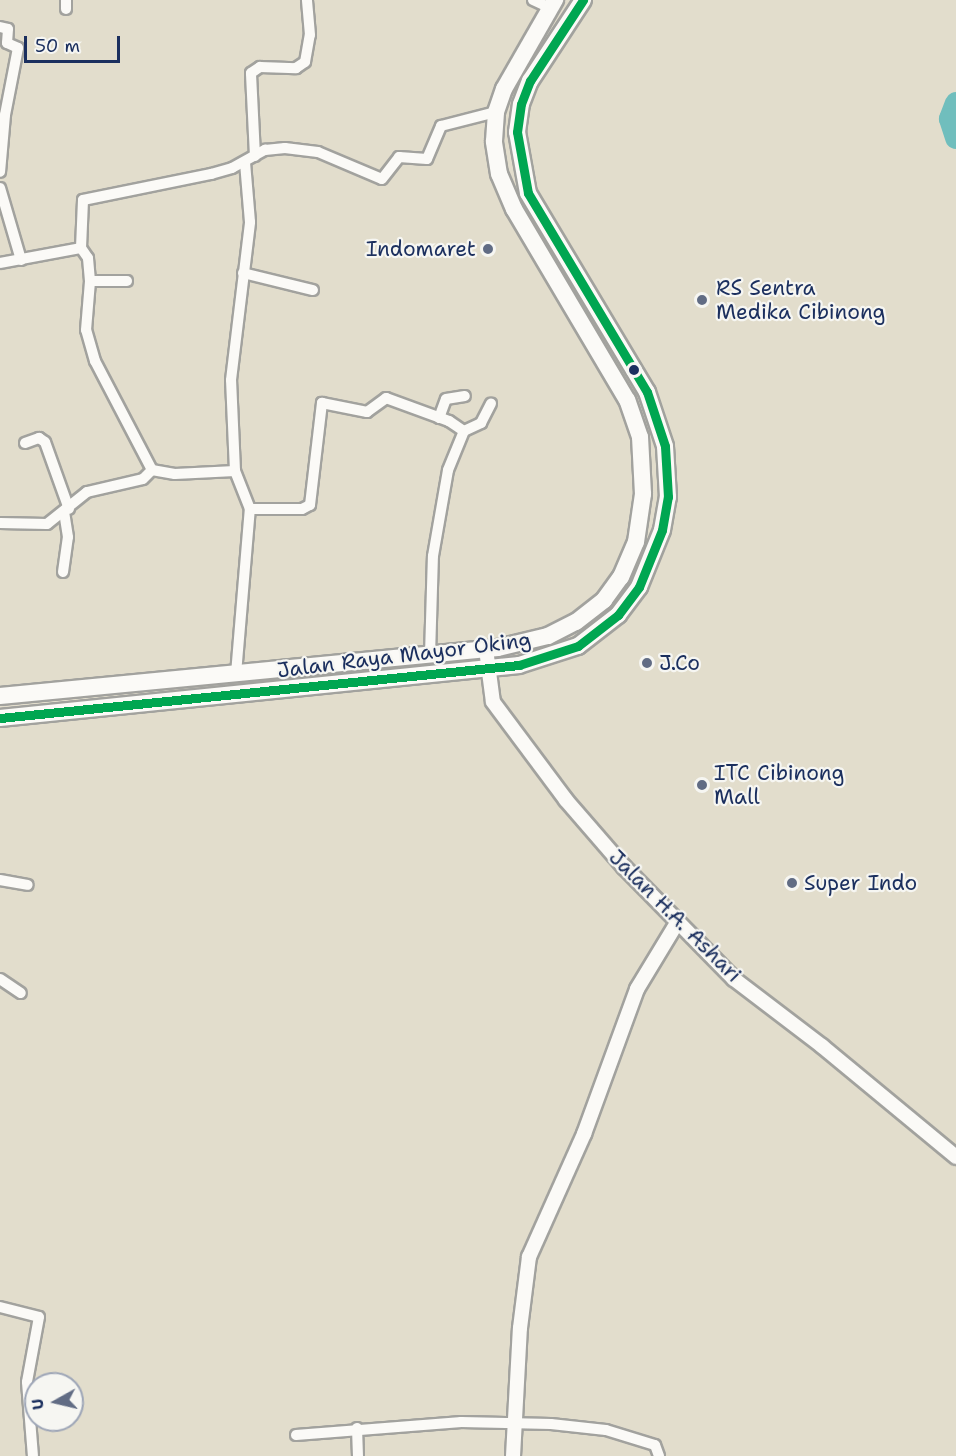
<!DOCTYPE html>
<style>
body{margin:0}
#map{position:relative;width:956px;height:1456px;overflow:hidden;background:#e2ddcc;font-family:"Shantell Sans",sans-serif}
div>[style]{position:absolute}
.river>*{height:22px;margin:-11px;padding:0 11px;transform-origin:11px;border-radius:11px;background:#70bebd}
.roads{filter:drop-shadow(2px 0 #a2a29e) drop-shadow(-2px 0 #a2a29e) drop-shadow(0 2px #a2a29e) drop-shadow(0 -2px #a2a29e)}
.minor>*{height:10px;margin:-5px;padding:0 5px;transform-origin:5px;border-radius:5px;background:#fbfaf7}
.tertiary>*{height:14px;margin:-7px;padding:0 7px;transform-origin:7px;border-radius:7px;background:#fbfaf7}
.primary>*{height:16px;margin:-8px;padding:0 8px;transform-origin:8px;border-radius:8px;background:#fbfaf7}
.bus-1>*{height:9px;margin:-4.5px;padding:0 4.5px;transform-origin:4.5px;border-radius:4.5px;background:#00a651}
.dots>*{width:16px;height:16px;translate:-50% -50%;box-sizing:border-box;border:3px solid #f6f6f2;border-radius:50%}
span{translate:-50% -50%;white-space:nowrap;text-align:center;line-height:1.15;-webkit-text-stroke:4.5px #f6f6f2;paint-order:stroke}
.poi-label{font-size:21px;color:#1b2f5e}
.right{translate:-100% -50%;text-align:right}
.left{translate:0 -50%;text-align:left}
.street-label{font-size:21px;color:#1b2f5e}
.north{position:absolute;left:24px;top:1372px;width:60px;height:60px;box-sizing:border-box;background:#f6f6f2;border:2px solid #9ea6b7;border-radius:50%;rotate:262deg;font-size:16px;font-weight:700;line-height:24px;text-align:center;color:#1b2f5e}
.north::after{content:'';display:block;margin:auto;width:21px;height:27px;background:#616c84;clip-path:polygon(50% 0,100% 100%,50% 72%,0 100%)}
.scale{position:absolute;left:24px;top:36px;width:96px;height:27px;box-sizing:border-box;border:3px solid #1b2f5e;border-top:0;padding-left:8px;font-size:18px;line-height:21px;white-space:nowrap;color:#1b2f5e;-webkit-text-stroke:4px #f6f6f2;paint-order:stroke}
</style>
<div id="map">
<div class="river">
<div style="left:956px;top:103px;width:17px;rotate:111deg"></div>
<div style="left:950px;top:119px;width:20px;rotate:72deg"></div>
</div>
<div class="roads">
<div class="minor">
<div style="left:66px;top:0;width:9px;rotate:90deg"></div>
<div style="left:533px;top:0;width:19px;rotate:25deg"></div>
<div style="left:0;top:27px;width:8px;rotate:14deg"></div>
<div style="left:8px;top:29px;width:14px;rotate:94deg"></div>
<div style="left:7px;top:43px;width:12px;rotate:24deg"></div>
<div style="left:18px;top:48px;width:68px;rotate:101deg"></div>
<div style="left:5px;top:115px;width:57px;rotate:95deg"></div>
<div style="left:255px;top:156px;width:83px;rotate:-92.8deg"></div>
<div style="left:251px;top:73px;width:11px;rotate:-34deg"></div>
<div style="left:260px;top:67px;width:36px;rotate:2deg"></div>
<div style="left:296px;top:68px;width:11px;rotate:-34deg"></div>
<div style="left:305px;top:62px;width:27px;rotate:-80deg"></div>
<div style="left:310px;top:35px;width:35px;rotate:-95deg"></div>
<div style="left:0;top:188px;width:75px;rotate:73.7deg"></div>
<div style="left:0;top:263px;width:82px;rotate:-10.5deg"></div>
<div style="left:243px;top:273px;width:72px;rotate:13.7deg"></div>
<div style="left:90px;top:281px;width:37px"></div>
<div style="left:439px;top:418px;width:20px;rotate:-70deg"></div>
<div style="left:446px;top:399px;width:19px;rotate:-9deg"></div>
<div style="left:25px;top:443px;width:15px;rotate:-20deg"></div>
<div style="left:39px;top:438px;width:7px;rotate:34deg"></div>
<div style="left:45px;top:442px;width:71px;rotate:70.3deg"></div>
<div style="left:152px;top:470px;width:123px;rotate:-117.6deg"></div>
<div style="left:95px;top:361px;width:32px;rotate:-106deg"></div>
<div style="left:86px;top:330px;width:49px;rotate:-85.3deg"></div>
<div style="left:90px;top:281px;width:23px;rotate:-95deg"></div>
<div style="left:88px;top:258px;width:12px;rotate:-125deg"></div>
<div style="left:81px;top:248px;width:48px;rotate:-87.6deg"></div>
<div style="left:83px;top:200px;width:131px;rotate:-11.5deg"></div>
<div style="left:211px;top:174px;width:22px;rotate:-16deg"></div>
<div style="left:232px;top:168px;width:38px;rotate:-29deg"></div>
<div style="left:265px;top:150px;width:20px;rotate:-6deg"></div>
<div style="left:285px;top:148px;width:33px;rotate:7deg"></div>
<div style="left:318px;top:152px;width:69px;rotate:22.9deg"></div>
<div style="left:382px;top:179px;width:28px;rotate:-52deg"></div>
<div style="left:399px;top:157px;width:28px;rotate:4deg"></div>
<div style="left:427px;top:159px;width:36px;rotate:-67deg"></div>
<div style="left:441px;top:126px;width:57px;rotate:-14.3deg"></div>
<div style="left:152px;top:470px;width:23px;rotate:10deg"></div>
<div style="left:175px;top:474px;width:60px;rotate:-2.9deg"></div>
<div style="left:250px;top:509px;width:52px"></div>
<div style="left:302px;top:509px;width:9px;rotate:-27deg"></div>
<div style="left:310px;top:505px;width:103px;rotate:-83.3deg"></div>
<div style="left:322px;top:403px;width:46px;rotate:11.3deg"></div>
<div style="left:367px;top:412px;width:24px;rotate:-36deg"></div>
<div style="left:386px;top:398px;width:67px;rotate:20.1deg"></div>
<div style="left:449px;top:421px;width:18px;rotate:34deg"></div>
<div style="left:0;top:523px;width:47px;rotate:1.2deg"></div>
<div style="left:47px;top:524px;width:51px;rotate:-38.7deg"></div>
<div style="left:87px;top:492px;width:57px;rotate:-13.1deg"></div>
<div style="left:143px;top:479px;width:13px;rotate:-45deg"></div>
<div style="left:63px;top:572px;width:35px;rotate:-82deg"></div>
<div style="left:68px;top:537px;width:24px;rotate:-99deg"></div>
<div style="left:430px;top:655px;width:99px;rotate:-88.3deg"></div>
<div style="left:433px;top:556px;width:87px;rotate:-80.1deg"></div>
<div style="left:448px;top:470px;width:42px;rotate:-67.7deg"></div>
<div style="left:464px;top:431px;width:19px;rotate:-25deg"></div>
<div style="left:481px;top:423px;width:22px;rotate:-63deg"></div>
<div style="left:236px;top:674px;width:166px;rotate:-85.2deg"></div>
<div style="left:250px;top:509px;width:41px;rotate:-111.5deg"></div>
<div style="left:235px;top:471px;width:91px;rotate:-92.5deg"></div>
<div style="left:231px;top:380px;width:159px;rotate:-83.1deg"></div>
<div style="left:250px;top:222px;width:60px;rotate:-94.8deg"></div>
<div style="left:0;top:880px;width:28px;rotate:10deg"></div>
<div style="left:0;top:979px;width:25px;rotate:34deg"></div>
<div style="left:0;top:1307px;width:40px;rotate:14.4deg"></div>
<div style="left:39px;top:1317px;width:66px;rotate:100.5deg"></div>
<div style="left:27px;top:1382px;width:74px;rotate:85.4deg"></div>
<div style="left:357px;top:1428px;width:28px;rotate:88deg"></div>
<div style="left:296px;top:1435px;width:166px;rotate:-4.5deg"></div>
<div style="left:461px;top:1422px;width:90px;rotate:1.3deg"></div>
<div style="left:551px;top:1424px;width:55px;rotate:6.2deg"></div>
<div style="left:606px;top:1430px;width:51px;rotate:17deg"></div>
<div style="left:655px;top:1445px;width:12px;rotate:70deg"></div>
</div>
<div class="tertiary">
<div style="left:486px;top:649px;width:53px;rotate:82.5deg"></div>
<div style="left:493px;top:702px;width:122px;rotate:53.3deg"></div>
<div style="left:566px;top:800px;width:89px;rotate:49.1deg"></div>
<div style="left:624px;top:867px;width:157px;rotate:45.5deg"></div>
<div style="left:734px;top:979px;width:111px;rotate:37.3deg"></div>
<div style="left:822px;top:1046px;width:174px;rotate:39.6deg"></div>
<div style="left:513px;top:1456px;width:128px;rotate:-86.9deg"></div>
<div style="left:520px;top:1328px;width:72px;rotate:-82.8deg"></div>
<div style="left:529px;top:1257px;width:135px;rotate:-65.9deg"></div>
<div style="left:584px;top:1134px;width:154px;rotate:-69.9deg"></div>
<div style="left:637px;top:989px;width:77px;rotate:-58.8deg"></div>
</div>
<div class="primary">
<div style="left:0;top:696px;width:500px;rotate:-5.51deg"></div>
<div style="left:498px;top:648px;width:51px;rotate:-13.5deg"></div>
<div style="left:548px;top:636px;width:31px;rotate:-27deg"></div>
<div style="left:576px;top:622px;width:36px;rotate:-38deg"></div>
<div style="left:604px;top:600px;width:29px;rotate:-54deg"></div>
<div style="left:621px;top:577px;width:38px;rotate:-67deg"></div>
<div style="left:636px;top:542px;width:49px;rotate:-81.7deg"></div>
<div style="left:643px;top:494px;width:57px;rotate:-93deg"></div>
<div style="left:640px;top:437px;width:39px;rotate:-109deg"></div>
<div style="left:627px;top:400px;width:222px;rotate:-120.6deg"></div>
<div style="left:514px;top:209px;width:38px;rotate:-113deg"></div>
<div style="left:499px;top:174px;width:33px;rotate:-99deg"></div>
<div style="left:494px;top:141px;width:29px;rotate:-86deg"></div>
<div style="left:496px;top:112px;width:24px;rotate:-71deg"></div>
<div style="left:504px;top:89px;width:103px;rotate:-60.2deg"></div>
<div style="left:0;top:718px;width:522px;rotate:-5.83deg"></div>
<div style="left:519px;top:665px;width:62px;rotate:-17.9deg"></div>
<div style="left:578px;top:646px;width:51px;rotate:-37.8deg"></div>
<div style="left:618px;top:615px;width:35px;rotate:-53deg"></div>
<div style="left:639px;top:587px;width:61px;rotate:-68deg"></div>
<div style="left:662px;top:530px;width:34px;rotate:-80deg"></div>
<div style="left:668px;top:497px;width:51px;rotate:-93.4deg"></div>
<div style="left:665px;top:446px;width:57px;rotate:-108.4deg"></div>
<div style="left:647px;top:392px;width:232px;rotate:-120.9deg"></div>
<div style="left:528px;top:193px;width:62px;rotate:-100.2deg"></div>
<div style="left:517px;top:132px;width:28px;rotate:-82deg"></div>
<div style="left:521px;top:104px;width:25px;rotate:-69deg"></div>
<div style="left:530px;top:81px;width:97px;rotate:-56.8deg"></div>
</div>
</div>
<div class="bus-1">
<div style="left:0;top:718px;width:522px;rotate:-5.83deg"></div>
<div style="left:519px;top:665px;width:62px;rotate:-17.9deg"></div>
<div style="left:578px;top:646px;width:51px;rotate:-37.8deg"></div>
<div style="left:618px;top:615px;width:35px;rotate:-53deg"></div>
<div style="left:639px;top:587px;width:61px;rotate:-68deg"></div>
<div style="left:662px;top:530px;width:34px;rotate:-80deg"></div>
<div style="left:668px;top:497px;width:51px;rotate:-93.4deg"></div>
<div style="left:665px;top:446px;width:57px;rotate:-108.4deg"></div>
<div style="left:647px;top:392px;width:232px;rotate:-120.9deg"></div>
<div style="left:528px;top:193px;width:62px;rotate:-100.2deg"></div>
<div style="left:517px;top:132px;width:28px;rotate:-82deg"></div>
<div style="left:521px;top:104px;width:25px;rotate:-69deg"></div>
<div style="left:530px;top:81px;width:97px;rotate:-56.8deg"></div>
</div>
<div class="dots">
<div style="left:488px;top:249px;background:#616c84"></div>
<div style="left:702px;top:300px;background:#616c84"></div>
<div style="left:634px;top:370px;background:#1b2f5e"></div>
<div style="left:647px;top:663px;background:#616c84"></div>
<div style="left:702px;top:785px;background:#616c84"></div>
<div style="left:792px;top:883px;background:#616c84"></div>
</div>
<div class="poi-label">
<span class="right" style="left:476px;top:249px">Indomaret</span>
<span class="left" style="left:716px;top:300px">RS Sentra<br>Medika Cibinong</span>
<span class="left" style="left:659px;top:663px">J.Co</span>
<span class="left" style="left:714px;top:785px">ITC Cibinong<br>Mall</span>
<span class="left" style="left:804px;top:883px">Super Indo</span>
</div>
<div class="street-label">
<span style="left:404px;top:655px;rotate:-7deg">Jalan Raya Mayor Oking</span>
<span style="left:675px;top:916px;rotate:45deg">Jalan H.A. Ashari</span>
</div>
<div class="north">U</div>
<div class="scale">50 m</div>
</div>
